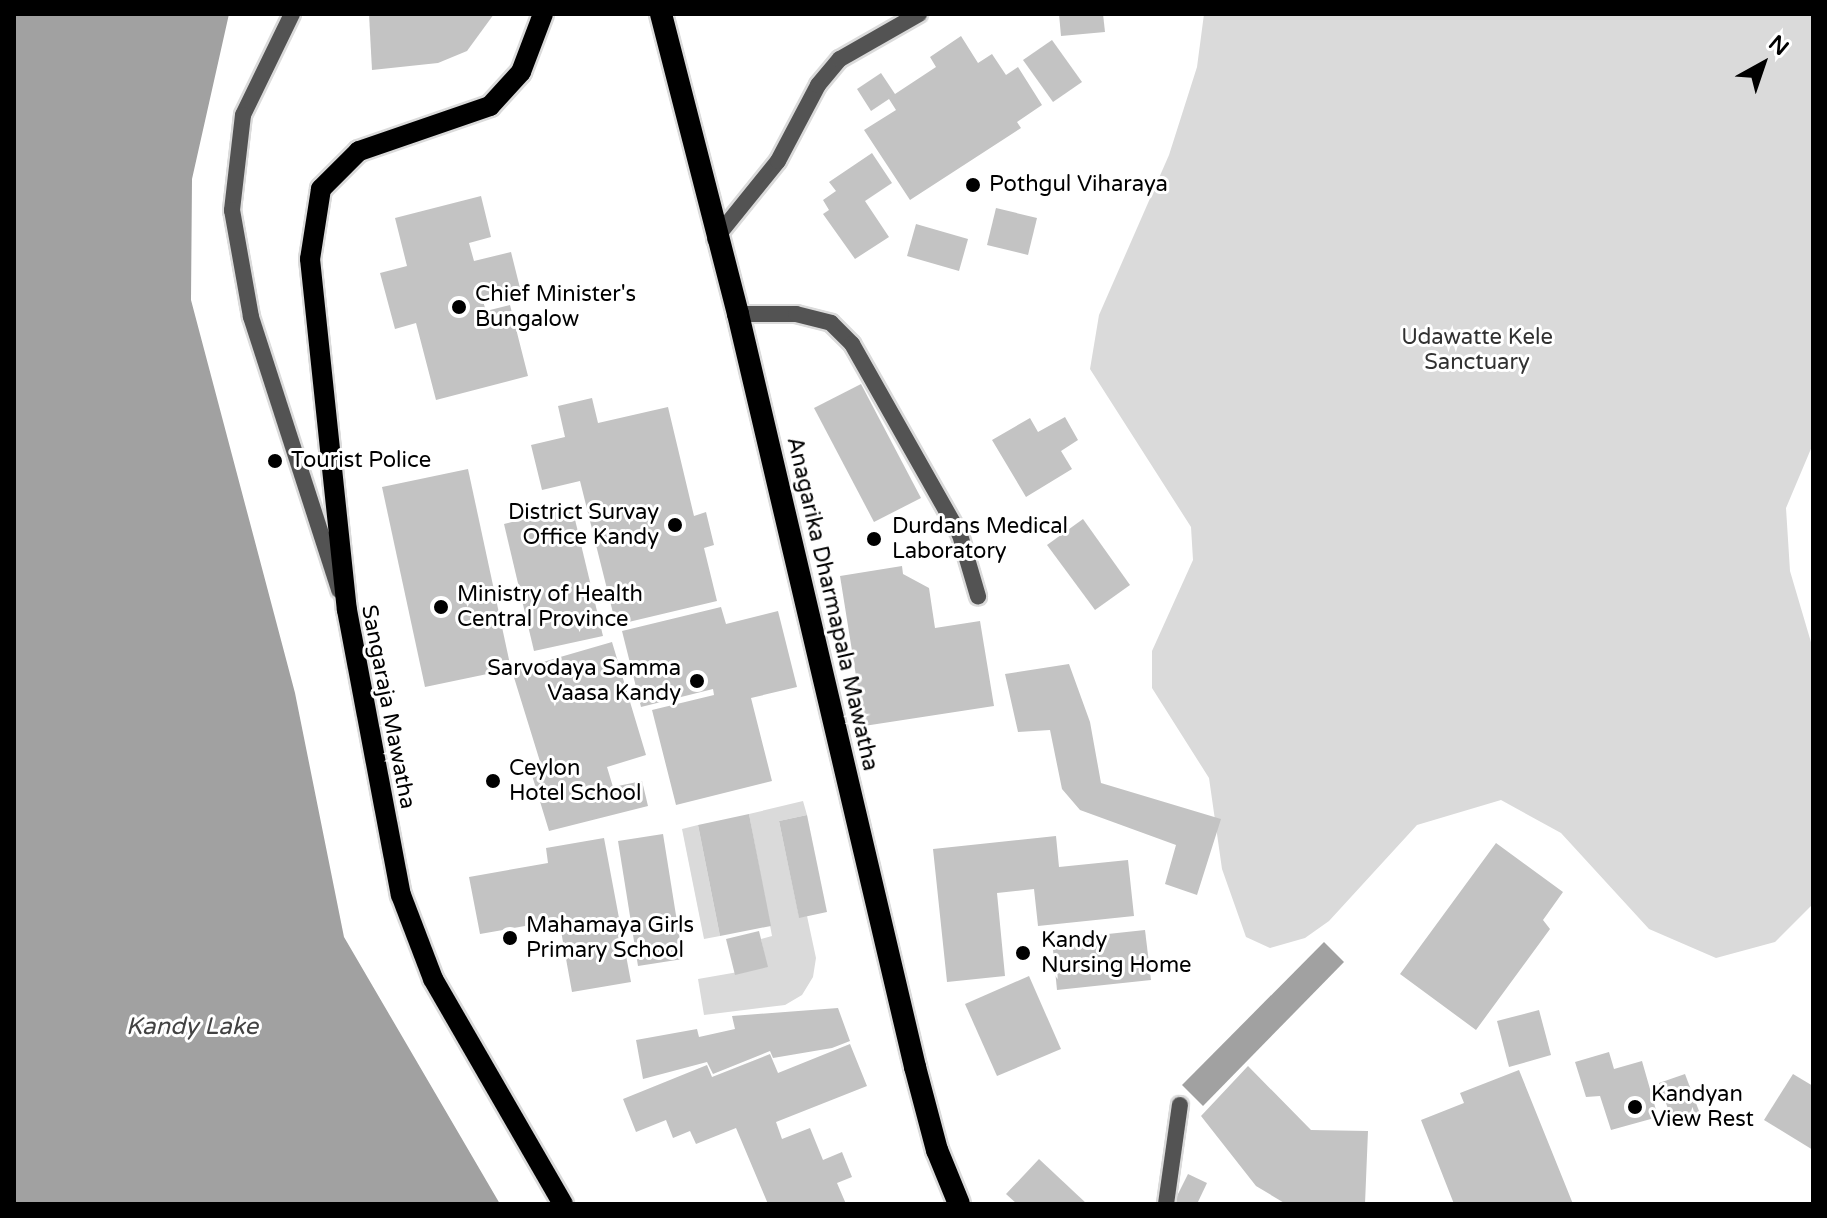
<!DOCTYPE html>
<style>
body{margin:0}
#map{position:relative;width:1827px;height:1218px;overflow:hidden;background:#fff;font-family:"Varela Round",sans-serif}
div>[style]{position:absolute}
.green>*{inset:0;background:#dadada}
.water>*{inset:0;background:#a1a1a1}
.building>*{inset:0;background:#c3c3c3}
.roads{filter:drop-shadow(2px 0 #dbdbdb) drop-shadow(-2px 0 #dbdbdb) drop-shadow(0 2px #dbdbdb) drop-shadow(0 -2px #dbdbdb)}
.service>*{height:16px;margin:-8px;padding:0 8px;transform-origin:8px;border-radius:8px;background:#535353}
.primary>*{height:20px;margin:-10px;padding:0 10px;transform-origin:10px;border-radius:10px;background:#000}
.trunk>*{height:22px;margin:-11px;padding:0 11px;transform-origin:11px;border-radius:11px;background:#000}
.dots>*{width:22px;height:22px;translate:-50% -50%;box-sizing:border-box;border:4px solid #fff;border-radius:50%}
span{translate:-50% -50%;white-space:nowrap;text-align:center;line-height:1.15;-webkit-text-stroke:6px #fff;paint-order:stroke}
.poi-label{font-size:22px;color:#000}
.left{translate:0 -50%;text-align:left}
.right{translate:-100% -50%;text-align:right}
.park-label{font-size:22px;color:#313131}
.street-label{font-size:22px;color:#000}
.water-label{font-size:24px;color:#424242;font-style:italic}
.frame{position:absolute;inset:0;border:16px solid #000;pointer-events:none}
.north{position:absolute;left:1723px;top:24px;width:80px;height:80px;-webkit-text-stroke:6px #fff;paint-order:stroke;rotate:40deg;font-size:22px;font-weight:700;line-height:32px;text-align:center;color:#000}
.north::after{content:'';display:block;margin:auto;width:28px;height:36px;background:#000;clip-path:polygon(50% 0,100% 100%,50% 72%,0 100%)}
</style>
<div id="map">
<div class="green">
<div style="clip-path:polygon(1204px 14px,1813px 14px,1813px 444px,1786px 508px,1790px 571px,1813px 649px,1813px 904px,1775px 942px,1716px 958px,1649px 929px,1561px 833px,1501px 800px,1417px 825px,1329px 921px,1305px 938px,1270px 948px,1246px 937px,1222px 869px,1209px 778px,1152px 688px,1152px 651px,1193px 560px,1191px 527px,1090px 369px,1099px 315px,1169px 155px,1197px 67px)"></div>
<div style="clip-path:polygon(803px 801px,807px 815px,779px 821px,799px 917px,807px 916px,816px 958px,813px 977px,802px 995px,785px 1005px,704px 1015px,698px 979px,767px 967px,761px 939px,772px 936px,749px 814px)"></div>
<div style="clip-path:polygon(698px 825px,720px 936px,704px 939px,682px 829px)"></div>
</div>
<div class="water">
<div style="clip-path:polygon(14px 14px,229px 14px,192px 179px,191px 300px,295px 693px,344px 937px,500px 1204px,14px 1204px)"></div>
<div style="clip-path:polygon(1324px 942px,1344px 962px,1203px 1106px,1182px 1085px)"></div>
</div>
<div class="building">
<div style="clip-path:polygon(369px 14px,494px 14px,467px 51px,438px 63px,372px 70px)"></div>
<div style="clip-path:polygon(1059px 14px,1103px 14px,1105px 32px,1061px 36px)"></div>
<div style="clip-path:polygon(961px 36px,978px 63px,992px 54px,1006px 75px,1018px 67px,1042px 105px,1017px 122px,1021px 128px,910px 200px,864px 130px,896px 110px,889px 99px,871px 111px,857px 89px,881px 73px,895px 94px,936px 67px,930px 57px)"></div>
<div style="clip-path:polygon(1052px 40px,1082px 82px,1053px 102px,1023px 60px)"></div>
<div style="clip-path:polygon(872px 153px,892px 183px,865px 201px,889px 237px,855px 259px,823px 214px,829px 210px,823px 200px,836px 191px,829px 182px)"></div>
<div style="clip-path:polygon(481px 196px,491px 237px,469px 243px,474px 261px,511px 252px,520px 288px,482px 298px,486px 311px,510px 305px,528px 376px,436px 400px,416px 323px,395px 329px,380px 273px,407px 266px,395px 218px)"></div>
<div style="clip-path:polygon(996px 208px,1037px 218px,1028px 255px,987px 245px)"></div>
<div style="clip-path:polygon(916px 224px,968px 239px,959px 271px,907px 256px)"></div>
<div style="clip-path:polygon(861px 384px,921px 498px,874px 522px,814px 408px)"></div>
<div style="clip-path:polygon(592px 398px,598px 423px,668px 407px,694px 516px,706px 512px,714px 545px,704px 548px,717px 601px,616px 625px,580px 481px,542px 490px,531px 445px,565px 437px,558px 406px)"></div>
<div style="clip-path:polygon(1065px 417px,1078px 440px,1061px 451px,1072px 469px,1026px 497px,992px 440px,1030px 418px,1038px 432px)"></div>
<div style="clip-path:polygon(468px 469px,511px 669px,425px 687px,382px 487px)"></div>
<div style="clip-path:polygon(572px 507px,603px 636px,534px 651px,504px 524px)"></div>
<div style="clip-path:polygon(1083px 519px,1130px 585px,1095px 610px,1047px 545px)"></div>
<div style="clip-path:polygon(902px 566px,903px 574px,929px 588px,935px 628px,980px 621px,994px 706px,864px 726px,840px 576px)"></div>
<div style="clip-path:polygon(721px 607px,726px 624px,778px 611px,797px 687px,751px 698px,772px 781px,676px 805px,652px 710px,714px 695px,713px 689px,641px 707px,622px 631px)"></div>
<div style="clip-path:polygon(612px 642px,646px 755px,607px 767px,613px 787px,642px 781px,648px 806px,549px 831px,531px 772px,542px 768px,512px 671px)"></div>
<div style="clip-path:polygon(1069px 664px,1090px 722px,1101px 783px,1221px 819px,1197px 895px,1165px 884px,1176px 845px,1080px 810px,1062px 789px,1050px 730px,1018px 732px,1005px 674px)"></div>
<div style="clip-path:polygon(749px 814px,771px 926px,720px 936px,698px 825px)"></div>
<div style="clip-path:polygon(807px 815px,827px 912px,799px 918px,779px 821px)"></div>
<div style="clip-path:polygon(663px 834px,683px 959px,638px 966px,618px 841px)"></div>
<div style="clip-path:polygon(1056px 836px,1059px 867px,1128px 860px,1134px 916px,1038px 926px,1034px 889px,997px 893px,1005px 976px,947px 982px,933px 849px)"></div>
<div style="clip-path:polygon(604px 838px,631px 982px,572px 992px,559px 920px,480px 934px,469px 877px,548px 863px,546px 848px)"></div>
<div style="clip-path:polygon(1496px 843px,1563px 892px,1543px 920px,1550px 929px,1476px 1030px,1400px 974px)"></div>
<div style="clip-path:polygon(1145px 930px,1151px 980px,1057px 990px,1052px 940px)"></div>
<div style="clip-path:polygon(759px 931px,768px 967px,735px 975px,726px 939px)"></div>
<div style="clip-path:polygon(1029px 976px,1061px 1049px,997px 1076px,965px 1004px)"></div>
<div style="clip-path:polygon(838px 1008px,850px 1041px,832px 1048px,773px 1058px,770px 1051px,713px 1074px,707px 1062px,643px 1079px,636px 1040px,697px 1029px,699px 1037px,735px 1029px,732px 1016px)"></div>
<div style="clip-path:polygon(1539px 1010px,1551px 1055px,1509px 1067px,1497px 1021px)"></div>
<div style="clip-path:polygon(850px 1044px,867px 1086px,776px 1122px,782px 1139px,810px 1128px,823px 1160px,842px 1152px,852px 1177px,837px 1183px,846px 1204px,768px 1204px,736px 1128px,696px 1144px,690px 1131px,673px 1138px,666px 1120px,636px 1132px,623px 1099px,707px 1065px,712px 1077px,770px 1054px,778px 1073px)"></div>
<div style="clip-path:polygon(1609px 1052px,1614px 1069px,1642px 1061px,1658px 1117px,1611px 1130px,1600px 1096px,1586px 1097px,1575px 1062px)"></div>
<div style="clip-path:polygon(1248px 1066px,1311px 1130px,1368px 1131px,1365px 1204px,1286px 1204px,1256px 1186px,1201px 1116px)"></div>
<div style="clip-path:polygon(1519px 1070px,1573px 1204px,1454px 1204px,1421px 1120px,1464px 1103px,1460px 1093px)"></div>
<div style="clip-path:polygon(1685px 1074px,1702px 1119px,1675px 1129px,1659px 1083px)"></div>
<div style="clip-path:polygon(1793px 1074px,1813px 1086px,1813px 1150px,1764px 1120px)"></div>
<div style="clip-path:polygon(1039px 1159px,1087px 1204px,1017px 1204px,1006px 1194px)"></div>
<div style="clip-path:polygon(1188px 1174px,1207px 1183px,1197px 1204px,1173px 1204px)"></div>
</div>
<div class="roads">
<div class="service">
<div style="left:292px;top:14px;width:112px;rotate:115.9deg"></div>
<div style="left:243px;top:115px;width:96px;rotate:96.6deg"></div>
<div style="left:232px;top:210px;width:109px;rotate:79.9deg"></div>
<div style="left:251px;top:317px;width:287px;rotate:72.1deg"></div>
<div style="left:715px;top:239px;width:100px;rotate:-51.1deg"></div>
<div style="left:778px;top:161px;width:86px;rotate:-62.2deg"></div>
<div style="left:818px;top:85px;width:34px;rotate:-50deg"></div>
<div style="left:840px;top:59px;width:91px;rotate:-29.7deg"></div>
<div style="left:738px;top:314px;width:58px"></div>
<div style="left:796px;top:314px;width:36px;rotate:14deg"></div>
<div style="left:831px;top:323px;width:30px;rotate:45deg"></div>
<div style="left:852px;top:344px;width:219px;rotate:60.5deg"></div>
<div style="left:960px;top:535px;width:64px;rotate:73.6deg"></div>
<div style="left:1166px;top:1204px;width:100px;rotate:-82deg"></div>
</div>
<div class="primary">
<div style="left:543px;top:14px;width:62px;rotate:110.8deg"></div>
<div style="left:521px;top:72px;width:46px;rotate:132.4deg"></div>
<div style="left:490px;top:106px;width:139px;rotate:161deg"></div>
<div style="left:359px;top:151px;width:54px;rotate:135deg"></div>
<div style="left:321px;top:189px;width:71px;rotate:98.9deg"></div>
<div style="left:310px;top:259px;width:353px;rotate:84deg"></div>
<div style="left:347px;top:610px;width:290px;rotate:79.3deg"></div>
<div style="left:401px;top:895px;width:90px;rotate:69.1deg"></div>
<div style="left:433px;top:979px;width:260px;rotate:60deg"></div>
</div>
<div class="trunk">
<div style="left:661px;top:14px;width:310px;rotate:75.6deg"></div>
<div style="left:738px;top:314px;width:774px;rotate:76.77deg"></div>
<div style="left:915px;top:1067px;width:86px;rotate:75.2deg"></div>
<div style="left:937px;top:1150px;width:58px;rotate:67.8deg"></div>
</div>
</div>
<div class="dots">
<div style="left:973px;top:185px;background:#000"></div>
<div style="left:459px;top:307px;background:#000"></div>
<div style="left:275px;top:461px;background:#000"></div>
<div style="left:675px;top:525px;background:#000"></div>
<div style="left:874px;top:539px;background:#000"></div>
<div style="left:441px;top:607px;background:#000"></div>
<div style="left:697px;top:681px;background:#000"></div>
<div style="left:493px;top:781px;background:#000"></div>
<div style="left:510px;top:938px;background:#000"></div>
<div style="left:1023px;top:953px;background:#000"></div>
<div style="left:1635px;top:1107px;background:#000"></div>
</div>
<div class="poi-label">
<span class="left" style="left:989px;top:185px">Pothgul Viharaya</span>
<span class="left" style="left:475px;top:307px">Chief Minister's<br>Bungalow</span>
<span class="left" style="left:291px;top:461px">Tourist Police</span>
<span class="right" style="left:659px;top:525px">District Survay<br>Office Kandy</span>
<span class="left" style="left:892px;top:539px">Durdans Medical<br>Laboratory</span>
<span class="left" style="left:457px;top:607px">Ministry of Health<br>Central Province</span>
<span class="right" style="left:681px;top:681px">Sarvodaya Samma<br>Vaasa Kandy</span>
<span class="left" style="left:509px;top:781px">Ceylon<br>Hotel School</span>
<span class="left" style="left:526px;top:938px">Mahamaya Girls<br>Primary School</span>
<span class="left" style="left:1041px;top:953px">Kandy<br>Nursing Home</span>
<span class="left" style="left:1651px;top:1107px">Kandyan<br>View Rest</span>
</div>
<div class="park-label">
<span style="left:1477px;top:350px">Udawatte Kele<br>Sanctuary</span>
</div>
<div class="street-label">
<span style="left:832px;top:604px;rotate:77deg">Anagarika Dharmapala Mawatha</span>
<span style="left:388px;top:707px;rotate:79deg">Sangaraja Mawatha</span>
</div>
<div class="water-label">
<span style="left:192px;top:1027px">Kandy Lake</span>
</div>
<div class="frame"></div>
<div class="north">N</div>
</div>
